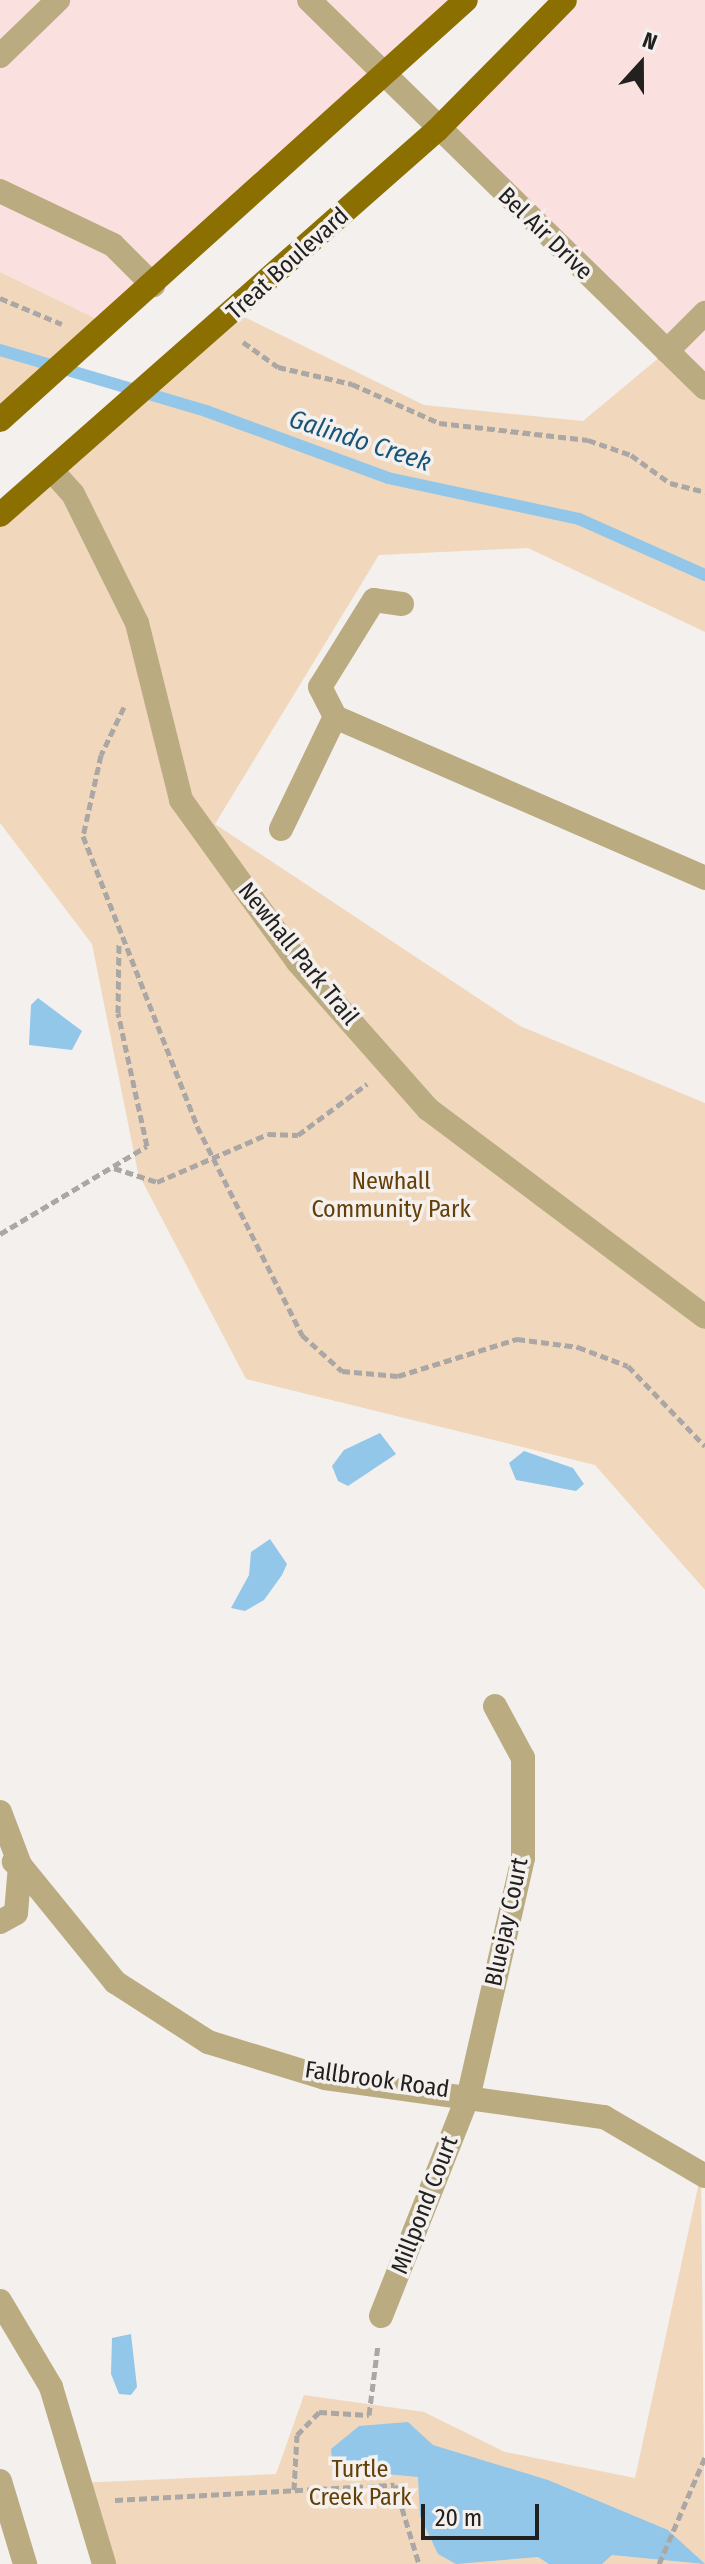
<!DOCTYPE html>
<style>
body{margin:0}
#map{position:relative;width:705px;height:2564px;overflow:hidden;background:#f4f0ed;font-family:"Fira Sans Condensed",sans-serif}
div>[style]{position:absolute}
.commercial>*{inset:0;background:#fbe0e0}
.green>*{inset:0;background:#f1d8bd}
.water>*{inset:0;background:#92c7ea}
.stream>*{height:12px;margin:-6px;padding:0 6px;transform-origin:6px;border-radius:6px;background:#92c7ea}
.path>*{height:5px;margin-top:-2.5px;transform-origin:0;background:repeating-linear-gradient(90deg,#aaa7a4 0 8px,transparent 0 12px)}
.minor>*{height:24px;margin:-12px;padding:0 12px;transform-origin:12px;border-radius:12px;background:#baab80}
.major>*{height:24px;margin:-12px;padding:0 12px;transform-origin:12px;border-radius:12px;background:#8b6f00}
span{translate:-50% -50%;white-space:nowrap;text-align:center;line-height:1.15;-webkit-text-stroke:7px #f4f0ed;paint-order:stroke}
.street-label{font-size:24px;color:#222120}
.park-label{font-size:24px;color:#643f07}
.water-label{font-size:26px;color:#175578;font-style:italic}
.north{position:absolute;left:601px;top:24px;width:80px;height:80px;-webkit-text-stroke:6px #f4f0ed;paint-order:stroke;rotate:21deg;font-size:22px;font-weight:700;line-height:32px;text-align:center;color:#222120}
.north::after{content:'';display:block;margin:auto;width:28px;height:36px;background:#222120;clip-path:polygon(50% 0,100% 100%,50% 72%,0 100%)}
.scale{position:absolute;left:421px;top:2504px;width:118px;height:36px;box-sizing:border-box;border:4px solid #222120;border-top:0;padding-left:10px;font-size:24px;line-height:28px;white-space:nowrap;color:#222120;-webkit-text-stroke:6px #f4f0ed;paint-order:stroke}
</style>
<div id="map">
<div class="commercial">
<div style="clip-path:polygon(0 0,466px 0,111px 326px,0 272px)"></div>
<div style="clip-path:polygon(565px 0,705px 0,705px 388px,437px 130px)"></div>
</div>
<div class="green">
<div style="clip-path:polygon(0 272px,111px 326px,0 420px)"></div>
<div style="clip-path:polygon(234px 312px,424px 405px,583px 421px,667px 351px,705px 388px,705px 632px,528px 548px,379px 555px,215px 824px,520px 1026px,705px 1103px,705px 1590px,595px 1465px,246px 1379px,138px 1173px,92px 944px,0 823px,0 515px)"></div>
<div style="clip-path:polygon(701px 2173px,705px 2564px,104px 2564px,79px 2483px,276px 2474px,304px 2395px,424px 2412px,505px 2452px,635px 2478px)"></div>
</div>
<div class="water">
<div style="clip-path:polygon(38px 998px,82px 1031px,72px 1050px,29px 1045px,31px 1005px)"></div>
<div style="clip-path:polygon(380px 1433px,396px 1454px,348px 1486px,338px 1481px,332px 1466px,344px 1450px)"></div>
<div style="clip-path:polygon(524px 1451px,573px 1468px,584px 1484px,576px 1491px,516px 1480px,509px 1463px)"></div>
<div style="clip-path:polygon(270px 1539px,287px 1564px,282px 1575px,264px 1600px,245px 1611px,231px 1608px,249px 1575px,251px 1552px)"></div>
<div style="clip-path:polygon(131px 2334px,137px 2387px,131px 2395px,119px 2394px,111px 2374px,112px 2338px)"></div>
<div style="clip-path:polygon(408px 2422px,433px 2445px,548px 2480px,668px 2530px,705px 2564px,612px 2555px,602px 2564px,549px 2564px,538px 2557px,456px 2564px,438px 2554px,420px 2516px,418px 2477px,333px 2469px,331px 2449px,359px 2426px)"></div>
</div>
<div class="stream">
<div style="left:0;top:350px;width:215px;rotate:16.5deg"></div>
<div style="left:206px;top:411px;width:194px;rotate:20.2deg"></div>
<div style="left:388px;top:478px;width:195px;rotate:12.1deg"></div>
<div style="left:579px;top:519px;width:138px;rotate:24deg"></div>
</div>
<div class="path">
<div style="left:0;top:298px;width:67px;rotate:22.8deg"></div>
<div style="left:243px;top:342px;width:43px;rotate:35.5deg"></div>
<div style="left:278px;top:367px;width:76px;rotate:12.9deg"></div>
<div style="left:352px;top:384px;width:95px;rotate:24.1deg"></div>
<div style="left:439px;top:423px;width:150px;rotate:6.5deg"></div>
<div style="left:588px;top:440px;width:46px;rotate:19.2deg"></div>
<div style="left:631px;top:455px;width:48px;rotate:35.7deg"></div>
<div style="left:670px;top:483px;width:36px;rotate:14deg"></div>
<div style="left:124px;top:707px;width:53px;rotate:115.6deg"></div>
<div style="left:101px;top:755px;width:83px;rotate:102.5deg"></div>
<div style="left:83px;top:836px;width:312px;rotate:68.5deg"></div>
<div style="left:197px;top:1126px;width:234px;rotate:63.3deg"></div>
<div style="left:302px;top:1335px;width:54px;rotate:42deg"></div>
<div style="left:342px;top:1371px;width:56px;rotate:5.1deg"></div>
<div style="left:398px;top:1376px;width:125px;rotate:-17.3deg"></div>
<div style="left:517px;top:1339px;width:62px;rotate:7.5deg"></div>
<div style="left:578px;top:1347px;width:53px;rotate:20.8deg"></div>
<div style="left:628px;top:1366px;width:111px;rotate:46.1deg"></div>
<div style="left:114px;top:1168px;width:45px;rotate:18deg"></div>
<div style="left:157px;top:1182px;width:121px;rotate:-23.4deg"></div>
<div style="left:268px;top:1134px;width:30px;rotate:2deg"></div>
<div style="left:298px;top:1135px;width:86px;rotate:-36.5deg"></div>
<div style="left:0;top:1234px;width:171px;rotate:-30.9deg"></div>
<div style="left:147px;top:1146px;width:136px;rotate:-102.3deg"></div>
<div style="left:118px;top:1013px;width:71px;rotate:-89.2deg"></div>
<div style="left:294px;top:2490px;width:55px;rotate:-86.9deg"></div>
<div style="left:297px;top:2435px;width:32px;rotate:-46deg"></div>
<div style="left:319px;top:2412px;width:50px;rotate:3.4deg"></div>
<div style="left:369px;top:2415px;width:71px;rotate:-82.7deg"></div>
<div style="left:115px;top:2500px;width:280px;rotate:-3.1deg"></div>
<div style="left:395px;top:2485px;width:83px;rotate:73.1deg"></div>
<div style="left:659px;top:2564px;width:116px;rotate:-66.7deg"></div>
</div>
<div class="minor">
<div style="left:309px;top:0;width:554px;rotate:44.42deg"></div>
<div style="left:0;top:56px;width:81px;rotate:-44deg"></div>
<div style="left:0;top:191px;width:125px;rotate:25.5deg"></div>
<div style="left:113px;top:245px;width:57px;rotate:45deg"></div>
<div style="left:667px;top:351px;width:54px;rotate:-45deg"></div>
<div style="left:54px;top:473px;width:28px;rotate:48deg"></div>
<div style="left:73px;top:494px;width:144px;rotate:63.6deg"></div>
<div style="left:137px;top:623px;width:182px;rotate:76deg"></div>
<div style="left:181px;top:800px;width:198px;rotate:54.2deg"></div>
<div style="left:297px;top:961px;width:198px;rotate:48.5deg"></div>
<div style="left:428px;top:1109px;width:346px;rotate:36.9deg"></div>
<div style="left:402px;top:604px;width:28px;rotate:-172deg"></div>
<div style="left:374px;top:600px;width:102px;rotate:121.8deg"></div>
<div style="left:320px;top:687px;width:34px;rotate:63deg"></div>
<div style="left:335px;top:717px;width:404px;rotate:23.5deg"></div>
<div style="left:281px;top:829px;width:124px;rotate:-64.3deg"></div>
<div style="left:0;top:1812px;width:57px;rotate:69.3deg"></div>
<div style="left:20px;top:1865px;width:151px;rotate:50.9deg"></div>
<div style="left:115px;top:1982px;width:111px;rotate:32.8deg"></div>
<div style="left:208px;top:2042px;width:122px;rotate:17.1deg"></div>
<div style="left:325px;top:2078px;width:282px;rotate:8deg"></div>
<div style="left:604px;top:2117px;width:117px;rotate:30.3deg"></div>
<div style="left:0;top:1922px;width:18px;rotate:-29deg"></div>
<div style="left:16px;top:1913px;width:48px;rotate:-85.2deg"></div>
<div style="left:20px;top:1865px;width:7px;rotate:-153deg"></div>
<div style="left:0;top:2301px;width:100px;rotate:59.3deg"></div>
<div style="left:51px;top:2387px;width:185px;rotate:73.3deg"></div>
<div style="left:381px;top:2316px;width:239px;rotate:-68.4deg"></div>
<div style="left:469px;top:2094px;width:242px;rotate:-77.1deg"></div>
<div style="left:523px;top:1858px;width:100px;rotate:-90deg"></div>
<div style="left:523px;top:1758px;width:59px;rotate:-118.3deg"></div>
<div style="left:0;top:2481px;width:87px;rotate:73.2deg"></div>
</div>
<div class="major">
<div style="left:0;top:420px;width:627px;rotate:-42.03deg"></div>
<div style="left:0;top:515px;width:582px;rotate:-41.38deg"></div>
<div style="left:437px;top:130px;width:182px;rotate:-45.4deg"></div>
</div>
<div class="street-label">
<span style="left:545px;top:234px;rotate:44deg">Bel Air Drive</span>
<span style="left:288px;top:264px;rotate:-42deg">Treat Boulevard</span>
<span style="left:298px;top:954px;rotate:51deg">Newhall Park Trail</span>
<span style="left:507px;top:1922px;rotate:-78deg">Bluejay Court</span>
<span style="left:377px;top:2080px;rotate:8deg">Fallbrook Road</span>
<span style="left:425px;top:2205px;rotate:-69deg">Millpond Court</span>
</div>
<div class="park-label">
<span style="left:391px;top:1196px">Newhall<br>Community Park</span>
<span style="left:360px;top:2484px">Turtle<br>Creek Park</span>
</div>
<div class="water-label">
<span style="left:360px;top:441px;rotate:18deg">Galindo Creek</span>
</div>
<div class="north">N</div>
<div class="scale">20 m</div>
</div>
